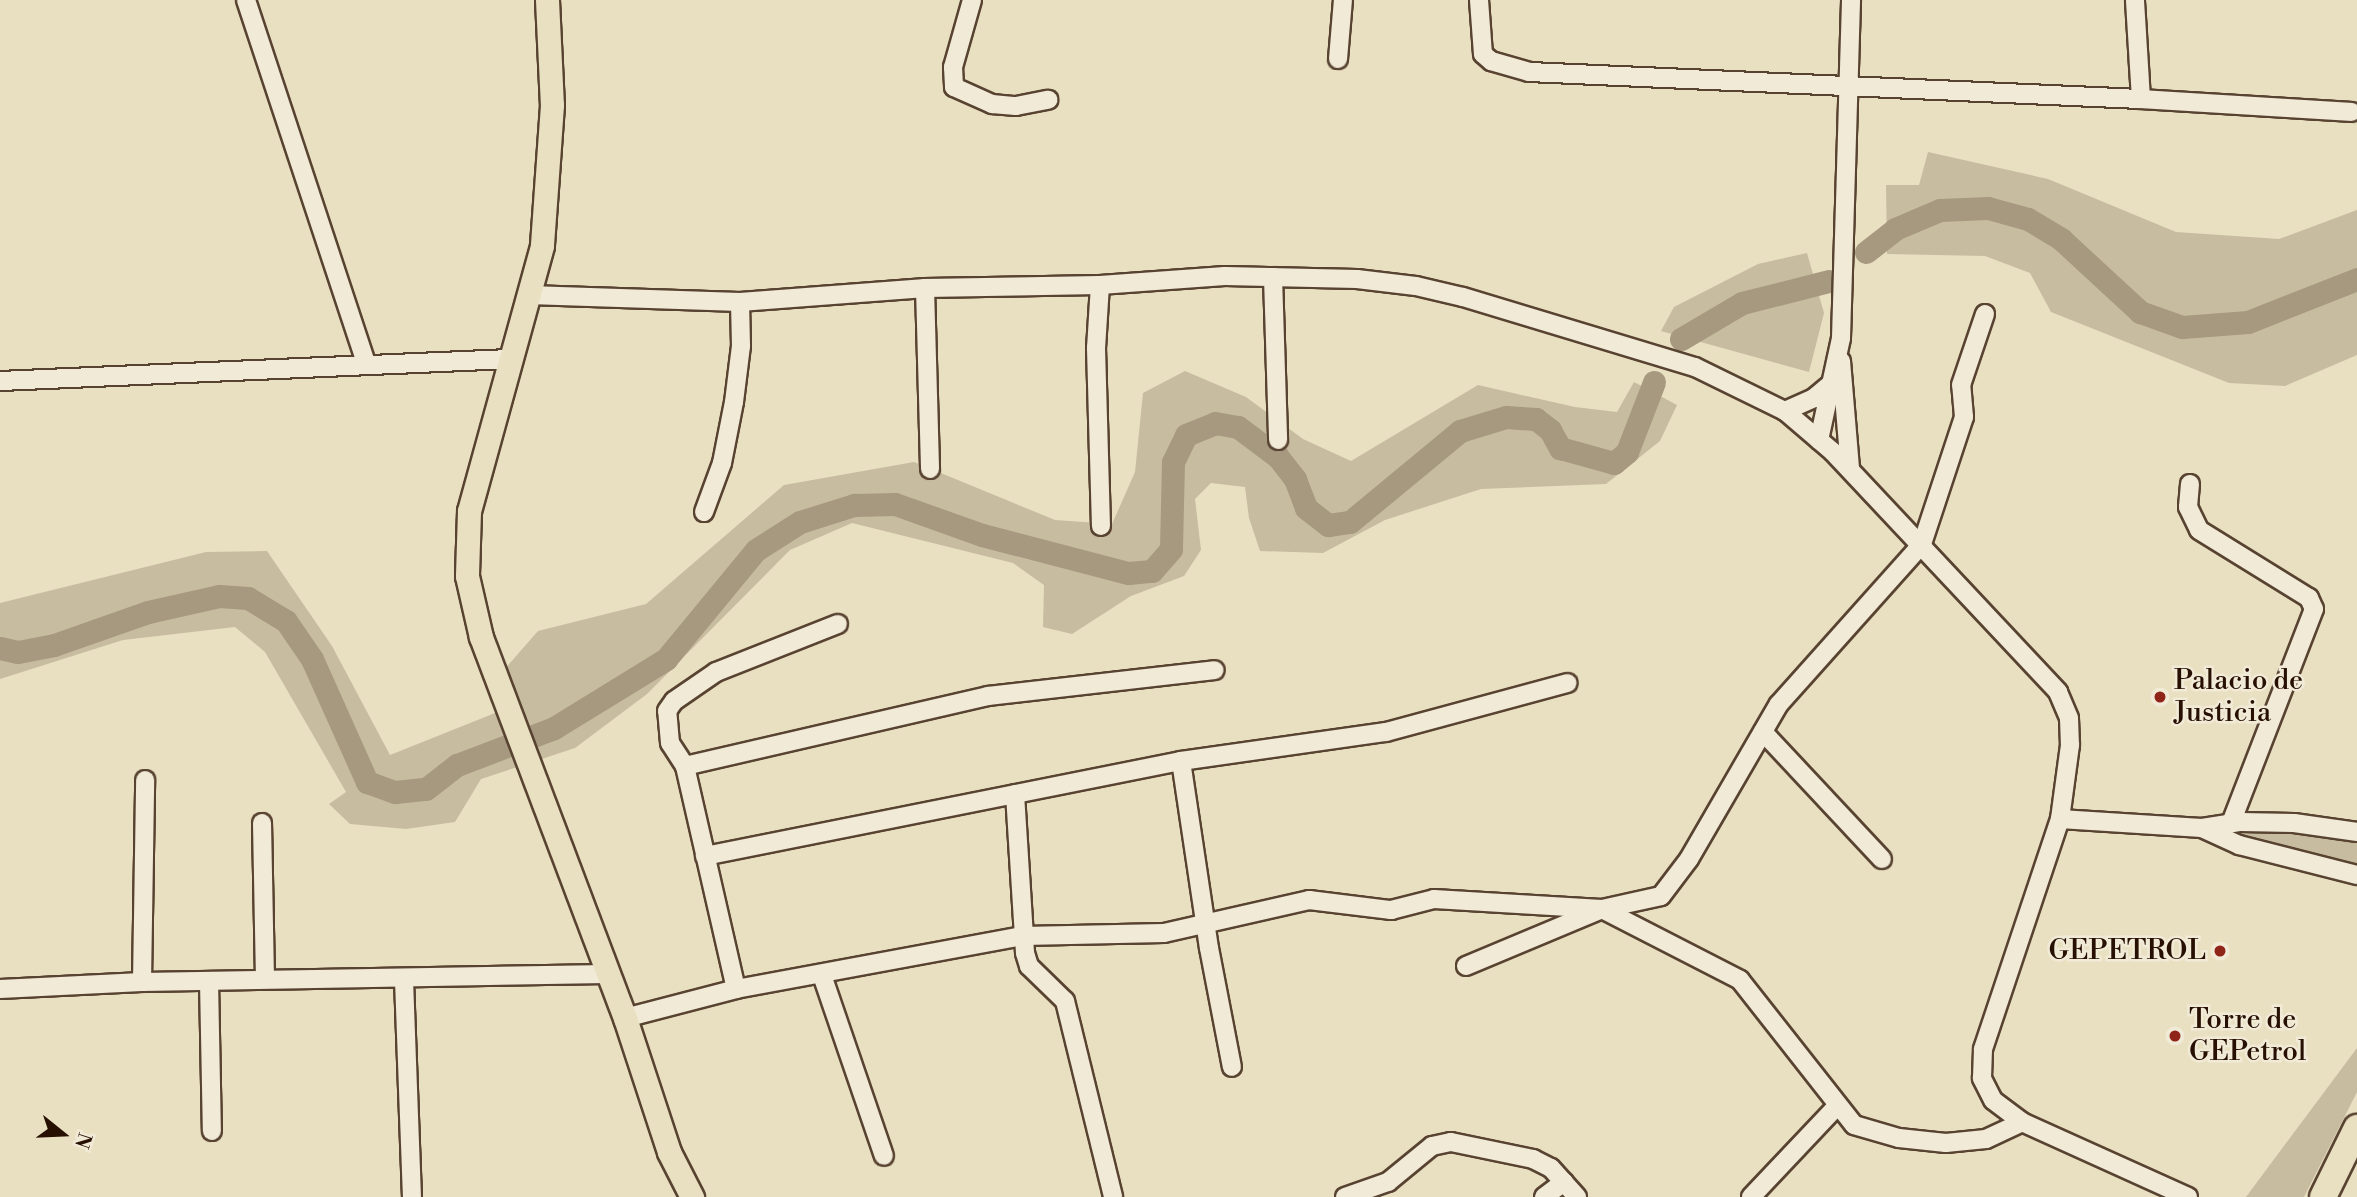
<!DOCTYPE html>
<style>
body{margin:0}
#map{position:relative;width:2357px;height:1197px;overflow:hidden;background:#e9dfc1;font-family:"Libre Bodoni",serif}
div>[style]{position:absolute}
.green>*{inset:0;background:#c8bca0}
.river>*{height:23px;margin:-11.5px;padding:0 11.5px;transform-origin:11.5px;border-radius:11.5px;background:#a79880}
.roads{filter:drop-shadow(2px 0 #584331) drop-shadow(-2px 0 #584331) drop-shadow(0 2px #584331) drop-shadow(0 -2px #584331)}
.minor>*{height:18px;margin:-9px;padding:0 9px;transform-origin:9px;border-radius:9px;background:#f1ead7}
.major>*{height:23px;margin:-11.5px;padding:0 11.5px;transform-origin:11.5px;border-radius:11.5px;background:#e9dfc1}
.highway>*{height:26px;margin:-13px;padding:0 13px;transform-origin:13px;border-radius:13px;background:#e9dfc1}
.dots>*{width:19px;height:19px;translate:-50% -50%;box-sizing:border-box;border:4px solid #f1ead7;border-radius:50%}
span{translate:-50% -50%;white-space:nowrap;text-align:center;line-height:1.15;-webkit-text-stroke:5px #f1ead7;paint-order:stroke}
.poi-label{font-size:28px;color:#270f01}
.left{translate:0 -50%;text-align:left}
.right{translate:-100% -50%;text-align:right}
.north{position:absolute;left:28px;top:1099px;width:70px;height:70px;-webkit-text-stroke:5px #f1ead7;paint-order:stroke;rotate:108deg;font-size:19px;font-weight:700;line-height:28px;text-align:center;color:#270f01}
.north::after{content:'';display:block;margin:auto;width:24px;height:32px;background:#270f01;clip-path:polygon(50% 0,100% 100%,50% 72%,0 100%)}
</style>
<div id="map">
<div class="green">
<div style="clip-path:polygon(1928px 152px,2048px 179px,2176px 232px,2279px 239px,2357px 210px,2357px 355px,2285px 386px,2229px 383px,2051px 312px,2030px 273px,1985px 256px,1887px 254px,1886px 185px,1919px 185px)"></div>
<div style="clip-path:polygon(1807px 253px,1824px 313px,1809px 372px,1661px 331px,1674px 307px,1758px 264px)"></div>
<div style="clip-path:polygon(1185px 371px,1246px 397px,1303px 439px,1351px 461px,1478px 385px,1575px 407px,1617px 412px,1634px 382px,1677px 405px,1660px 441px,1606px 484px,1481px 489px,1385px 520px,1323px 553px,1260px 551px,1249px 518px,1245px 487px,1211px 483px,1195px 499px,1201px 550px,1184px 576px,1131px 596px,1072px 634px,1043px 627px,1044px 585px,1013px 563px,852px 523px,790px 550px,647px 694px,575px 748px,481px 779px,455px 822px,406px 829px,350px 824px,329px 804px,346px 792px,265px 652px,235px 627px,123px 640px,0 679px,0 603px,206px 552px,267px 551px,332px 646px,390px 755px,510px 707px,496px 679px,538px 631px,646px 604px,784px 485px,914px 462px,1055px 520px,1112px 524px,1135px 472px,1143px 393px)"></div>
<div style="clip-path:polygon(2254px 828px,2357px 839px,2357px 869px,2225px 833px)"></div>
<div style="clip-path:polygon(2357px 1048px,2357px 1092px,2304px 1197px,2246px 1197px)"></div>
</div>
<div class="river">
<div style="left:1866px;top:252px;width:37px;rotate:-38deg"></div>
<div style="left:1895px;top:229px;width:49px;rotate:-22.9deg"></div>
<div style="left:1940px;top:210px;width:48px;rotate:-2.4deg"></div>
<div style="left:1988px;top:208px;width:41px;rotate:15.4deg"></div>
<div style="left:2028px;top:219px;width:39px;rotate:31deg"></div>
<div style="left:2061px;top:239px;width:108px;rotate:42.7deg"></div>
<div style="left:2140px;top:312px;width:45px;rotate:19.7deg"></div>
<div style="left:2182px;top:327px;width:66px;rotate:-4.3deg"></div>
<div style="left:2248px;top:322px;width:117px;rotate:-21.5deg"></div>
<div style="left:1681px;top:339px;width:71px;rotate:-30.5deg"></div>
<div style="left:1742px;top:303px;width:90px;rotate:-14.2deg"></div>
<div style="left:0;top:648px;width:18px;rotate:13deg"></div>
<div style="left:18px;top:652px;width:37px;rotate:-11deg"></div>
<div style="left:54px;top:645px;width:100px;rotate:-19.3deg"></div>
<div style="left:148px;top:612px;width:73px;rotate:-12.7deg"></div>
<div style="left:219px;top:596px;width:29px;rotate:4deg"></div>
<div style="left:248px;top:598px;width:44px;rotate:31.2deg"></div>
<div style="left:286px;top:621px;width:46px;rotate:55.6deg"></div>
<div style="left:312px;top:659px;width:135px;rotate:65.9deg"></div>
<div style="left:367px;top:782px;width:30px;rotate:20deg"></div>
<div style="left:395px;top:792px;width:31px;rotate:-6deg"></div>
<div style="left:426px;top:789px;width:39px;rotate:-38deg"></div>
<div style="left:457px;top:765px;width:104px;rotate:-20.9deg"></div>
<div style="left:554px;top:728px;width:132px;rotate:-31.6deg"></div>
<div style="left:666px;top:659px;width:141px;rotate:-50.5deg"></div>
<div style="left:756px;top:550px;width:52px;rotate:-32.5deg"></div>
<div style="left:800px;top:522px;width:57px;rotate:-17.5deg"></div>
<div style="left:854px;top:505px;width:41px;rotate:-1.4deg"></div>
<div style="left:895px;top:504px;width:92px;rotate:19.6deg"></div>
<div style="left:982px;top:535px;width:151px;rotate:14.6deg"></div>
<div style="left:1128px;top:573px;width:24px;rotate:-5deg"></div>
<div style="left:1152px;top:571px;width:29px;rotate:-49deg"></div>
<div style="left:1171px;top:549px;width:87px;rotate:-88.7deg"></div>
<div style="left:1173px;top:462px;width:30px;rotate:-64deg"></div>
<div style="left:1186px;top:435px;width:31px;rotate:-22deg"></div>
<div style="left:1215px;top:423px;width:23px;rotate:10deg"></div>
<div style="left:1238px;top:427px;width:50px;rotate:36.9deg"></div>
<div style="left:1278px;top:457px;width:28px;rotate:52deg"></div>
<div style="left:1295px;top:479px;width:31px;rotate:69deg"></div>
<div style="left:1306px;top:508px;width:28px;rotate:38deg"></div>
<div style="left:1328px;top:525px;width:22px;rotate:-8deg"></div>
<div style="left:1350px;top:522px;width:143px;rotate:-39.6deg"></div>
<div style="left:1460px;top:431px;width:48px;rotate:-16.9deg"></div>
<div style="left:1506px;top:417px;width:30px;rotate:4deg"></div>
<div style="left:1536px;top:419px;width:18px;rotate:38deg"></div>
<div style="left:1550px;top:430px;width:21px;rotate:61deg"></div>
<div style="left:1560px;top:448px;width:56px;rotate:15.5deg"></div>
<div style="left:1614px;top:463px;width:17px;rotate:-40deg"></div>
<div style="left:1627px;top:452px;width:75px;rotate:-68.9deg"></div>
</div>
<div class="roads">
<div class="minor">
<div style="left:246px;top:0;width:382px;rotate:71.7deg"></div>
<div style="left:972px;top:0;width:70px;rotate:105.8deg"></div>
<div style="left:953px;top:67px;width:20px;rotate:87deg"></div>
<div style="left:954px;top:87px;width:42px;rotate:24.1deg"></div>
<div style="left:992px;top:104px;width:24px;rotate:5deg"></div>
<div style="left:1016px;top:106px;width:33px;rotate:-11deg"></div>
<div style="left:1479px;top:0;width:54px;rotate:85.8deg"></div>
<div style="left:1483px;top:54px;width:11px;rotate:41deg"></div>
<div style="left:1491px;top:61px;width:40px;rotate:16deg"></div>
<div style="left:1529px;top:72px;width:613px;rotate:2.53deg"></div>
<div style="left:2141px;top:99px;width:99px;rotate:-93.5deg"></div>
<div style="left:1338px;top:59px;width:59px;rotate:-85.2deg"></div>
<div style="left:2141px;top:99px;width:211px;rotate:3.5deg"></div>
<div style="left:1273px;top:277px;width:163px;rotate:88.2deg"></div>
<div style="left:1100px;top:285px;width:63px;rotate:93.6deg"></div>
<div style="left:1096px;top:348px;width:178px;rotate:88.4deg"></div>
<div style="left:925px;top:288px;width:181px;rotate:88.4deg"></div>
<div style="left:529px;top:295px;width:211px;rotate:1.9deg"></div>
<div style="left:740px;top:302px;width:186px;rotate:-4.3deg"></div>
<div style="left:925px;top:288px;width:175px;rotate:-1deg"></div>
<div style="left:1100px;top:285px;width:125px;rotate:-4.1deg"></div>
<div style="left:1225px;top:276px;width:132px;rotate:1.3deg"></div>
<div style="left:1357px;top:279px;width:59px;rotate:6.8deg"></div>
<div style="left:1416px;top:286px;width:48px;rotate:13.2deg"></div>
<div style="left:1463px;top:297px;width:242px;rotate:16.8deg"></div>
<div style="left:1695px;top:367px;width:100px;rotate:26.1deg"></div>
<div style="left:1785px;top:411px;width:63px;rotate:40.5deg"></div>
<div style="left:1833px;top:452px;width:329px;rotate:46.8deg"></div>
<div style="left:2058px;top:692px;width:28px;rotate:67deg"></div>
<div style="left:2069px;top:718px;width:27px;rotate:88deg"></div>
<div style="left:2070px;top:745px;width:75px;rotate:97.7deg"></div>
<div style="left:1841px;top:361px;width:108px;rotate:85.2deg"></div>
<div style="left:0;top:381px;width:509px;rotate:-2.47deg"></div>
<div style="left:1785px;top:411px;width:32px;rotate:-24deg"></div>
<div style="left:1814px;top:398px;width:25px;rotate:-40deg"></div>
<div style="left:1819px;top:440px;width:104px;rotate:-77.8deg"></div>
<div style="left:1841px;top:338px;width:338px;rotate:-88.3deg"></div>
<div style="left:2190px;top:484px;width:23px;rotate:95deg"></div>
<div style="left:2188px;top:507px;width:25px;rotate:64deg"></div>
<div style="left:2199px;top:530px;width:129px;rotate:31.7deg"></div>
<div style="left:2309px;top:598px;width:12px;rotate:66deg"></div>
<div style="left:2314px;top:609px;width:230px;rotate:111.2deg"></div>
<div style="left:704px;top:512px;width:52px;rotate:-69.8deg"></div>
<div style="left:722px;top:463px;width:62px;rotate:-78.9deg"></div>
<div style="left:734px;top:402px;width:56px;rotate:-82.9deg"></div>
<div style="left:741px;top:346px;width:44px;rotate:-91.3deg"></div>
<div style="left:1763px;top:732px;width:174px;rotate:46.9deg"></div>
<div style="left:1181px;top:761px;width:189px;rotate:81.5deg"></div>
<div style="left:1209px;top:948px;width:121px;rotate:79.1deg"></div>
<div style="left:685px;top:766px;width:311px;rotate:-13deg"></div>
<div style="left:988px;top:696px;width:228px;rotate:-6.5deg"></div>
<div style="left:1015px;top:794px;width:159px;rotate:86.4deg"></div>
<div style="left:1025px;top:953px;width:14px;rotate:73deg"></div>
<div style="left:1029px;top:966px;width:50px;rotate:44.2deg"></div>
<div style="left:1065px;top:1001px;width:202px;rotate:76.2deg"></div>
<div style="left:262px;top:823px;width:156px;rotate:88.9deg"></div>
<div style="left:2202px;top:828px;width:41px;rotate:24.7deg"></div>
<div style="left:2239px;top:845px;width:122px;rotate:14.3deg"></div>
<div style="left:705px;top:856px;width:485px;rotate:-11.3deg"></div>
<div style="left:1181px;top:761px;width:207px;rotate:-8.1deg"></div>
<div style="left:1386px;top:732px;width:188px;rotate:-15.1deg"></div>
<div style="left:1466px;top:966px;width:147px;rotate:-22.7deg"></div>
<div style="left:1602px;top:909px;width:155px;rotate:27.2deg"></div>
<div style="left:1740px;top:980px;width:184px;rotate:51.8deg"></div>
<div style="left:1854px;top:1125px;width:47px;rotate:16.1deg"></div>
<div style="left:1899px;top:1138px;width:47px;rotate:6.1deg"></div>
<div style="left:1946px;top:1143px;width:40px;rotate:-5.7deg"></div>
<div style="left:1986px;top:1139px;width:40px;rotate:-25deg"></div>
<div style="left:822px;top:975px;width:191px;rotate:71.1deg"></div>
<div style="left:404px;top:980px;width:217px;rotate:87.9deg"></div>
<div style="left:209px;top:981px;width:150px;rotate:88.9deg"></div>
<div style="left:142px;top:982px;width:202px;rotate:-89.1deg"></div>
<div style="left:0;top:989px;width:142px;rotate:-2.8deg"></div>
<div style="left:142px;top:982px;width:465px;rotate:-1deg"></div>
<div style="left:736px;top:989px;width:229px;rotate:-102.9deg"></div>
<div style="left:685px;top:766px;width:27px;rotate:-123deg"></div>
<div style="left:670px;top:743px;width:32px;rotate:-95deg"></div>
<div style="left:667px;top:711px;width:12px;rotate:-55deg"></div>
<div style="left:674px;top:701px;width:51px;rotate:-34.6deg"></div>
<div style="left:716px;top:672px;width:131px;rotate:-21.5deg"></div>
<div style="left:625px;top:1018px;width:115px;rotate:-14.6deg"></div>
<div style="left:736px;top:989px;width:292px;rotate:-10.5deg"></div>
<div style="left:1023px;top:936px;width:141px;rotate:-1.2deg"></div>
<div style="left:1164px;top:933px;width:149px;rotate:-12.8deg"></div>
<div style="left:1309px;top:900px;width:83px;rotate:7deg"></div>
<div style="left:1391px;top:910px;width:44px;rotate:-14.3deg"></div>
<div style="left:1434px;top:899px;width:168px;rotate:3.4deg"></div>
<div style="left:1602px;top:909px;width:60px;rotate:-12.4deg"></div>
<div style="left:1661px;top:896px;width:46px;rotate:-52.9deg"></div>
<div style="left:1689px;top:859px;width:179px;rotate:-59.9deg"></div>
<div style="left:1779px;top:704px;width:215px;rotate:-48.2deg"></div>
<div style="left:1922px;top:544px;width:134px;rotate:-71.7deg"></div>
<div style="left:1964px;top:417px;width:32px;rotate:-95deg"></div>
<div style="left:1961px;top:385px;width:75px;rotate:-71.3deg"></div>
<div style="left:1345px;top:1197px;width:46px;rotate:-19.2deg"></div>
<div style="left:1388px;top:1182px;width:57px;rotate:-39.3deg"></div>
<div style="left:1432px;top:1146px;width:19px;rotate:-12deg"></div>
<div style="left:1451px;top:1142px;width:84px;rotate:11.7deg"></div>
<div style="left:1533px;top:1159px;width:20px;rotate:27deg"></div>
<div style="left:1551px;top:1168px;width:39px;rotate:48deg"></div>
<div style="left:1544px;top:1197px;width:25px;rotate:-37deg"></div>
<div style="left:1751px;top:1197px;width:124px;rotate:-46.6deg"></div>
<div style="left:2188px;top:1197px;width:182px;rotate:-155.7deg"></div>
<div style="left:2022px;top:1122px;width:36px;rotate:-143deg"></div>
<div style="left:1993px;top:1100px;width:25px;rotate:-117deg"></div>
<div style="left:1982px;top:1078px;width:29px;rotate:-88deg"></div>
<div style="left:1983px;top:1049px;width:243px;rotate:-71.5deg"></div>
<div style="left:2060px;top:819px;width:142px;rotate:3.6deg"></div>
<div style="left:2202px;top:828px;width:39px;rotate:-9deg"></div>
<div style="left:2241px;top:822px;width:53px;rotate:1.1deg"></div>
<div style="left:2294px;top:823px;width:64px;rotate:8.1deg"></div>
</div>
<div class="major">
<div style="left:547px;top:0;width:105px;rotate:87.3deg"></div>
<div style="left:552px;top:105px;width:141px;rotate:94.1deg"></div>
<div style="left:542px;top:246px;width:275px;rotate:105.4deg"></div>
<div style="left:469px;top:511px;width:65px;rotate:91.8deg"></div>
<div style="left:467px;top:576px;width:63px;rotate:77.1deg"></div>
<div style="left:481px;top:637px;width:407px;rotate:69.3deg"></div>
<div style="left:625px;top:1018px;width:141px;rotate:71.8deg"></div>
<div style="left:669px;top:1152px;width:51px;rotate:62.9deg"></div>
</div>
<div class="highway">
<div style="left:2323px;top:1197px;width:77px;rotate:-63.8deg"></div>
</div>
</div>
<div class="dots">
<div style="left:2160px;top:697px;background:#8f2418"></div>
<div style="left:2220px;top:951px;background:#8f2418"></div>
<div style="left:2175px;top:1036px;background:#8f2418"></div>
</div>
<div class="poi-label">
<span class="left" style="left:2174px;top:697px">Palacio de<br>Justicia</span>
<span class="right" style="left:2206px;top:951px">GEPETROL</span>
<span class="left" style="left:2189px;top:1036px">Torre de<br>GEPetrol</span>
</div>
<div class="north">N</div>
</div>
